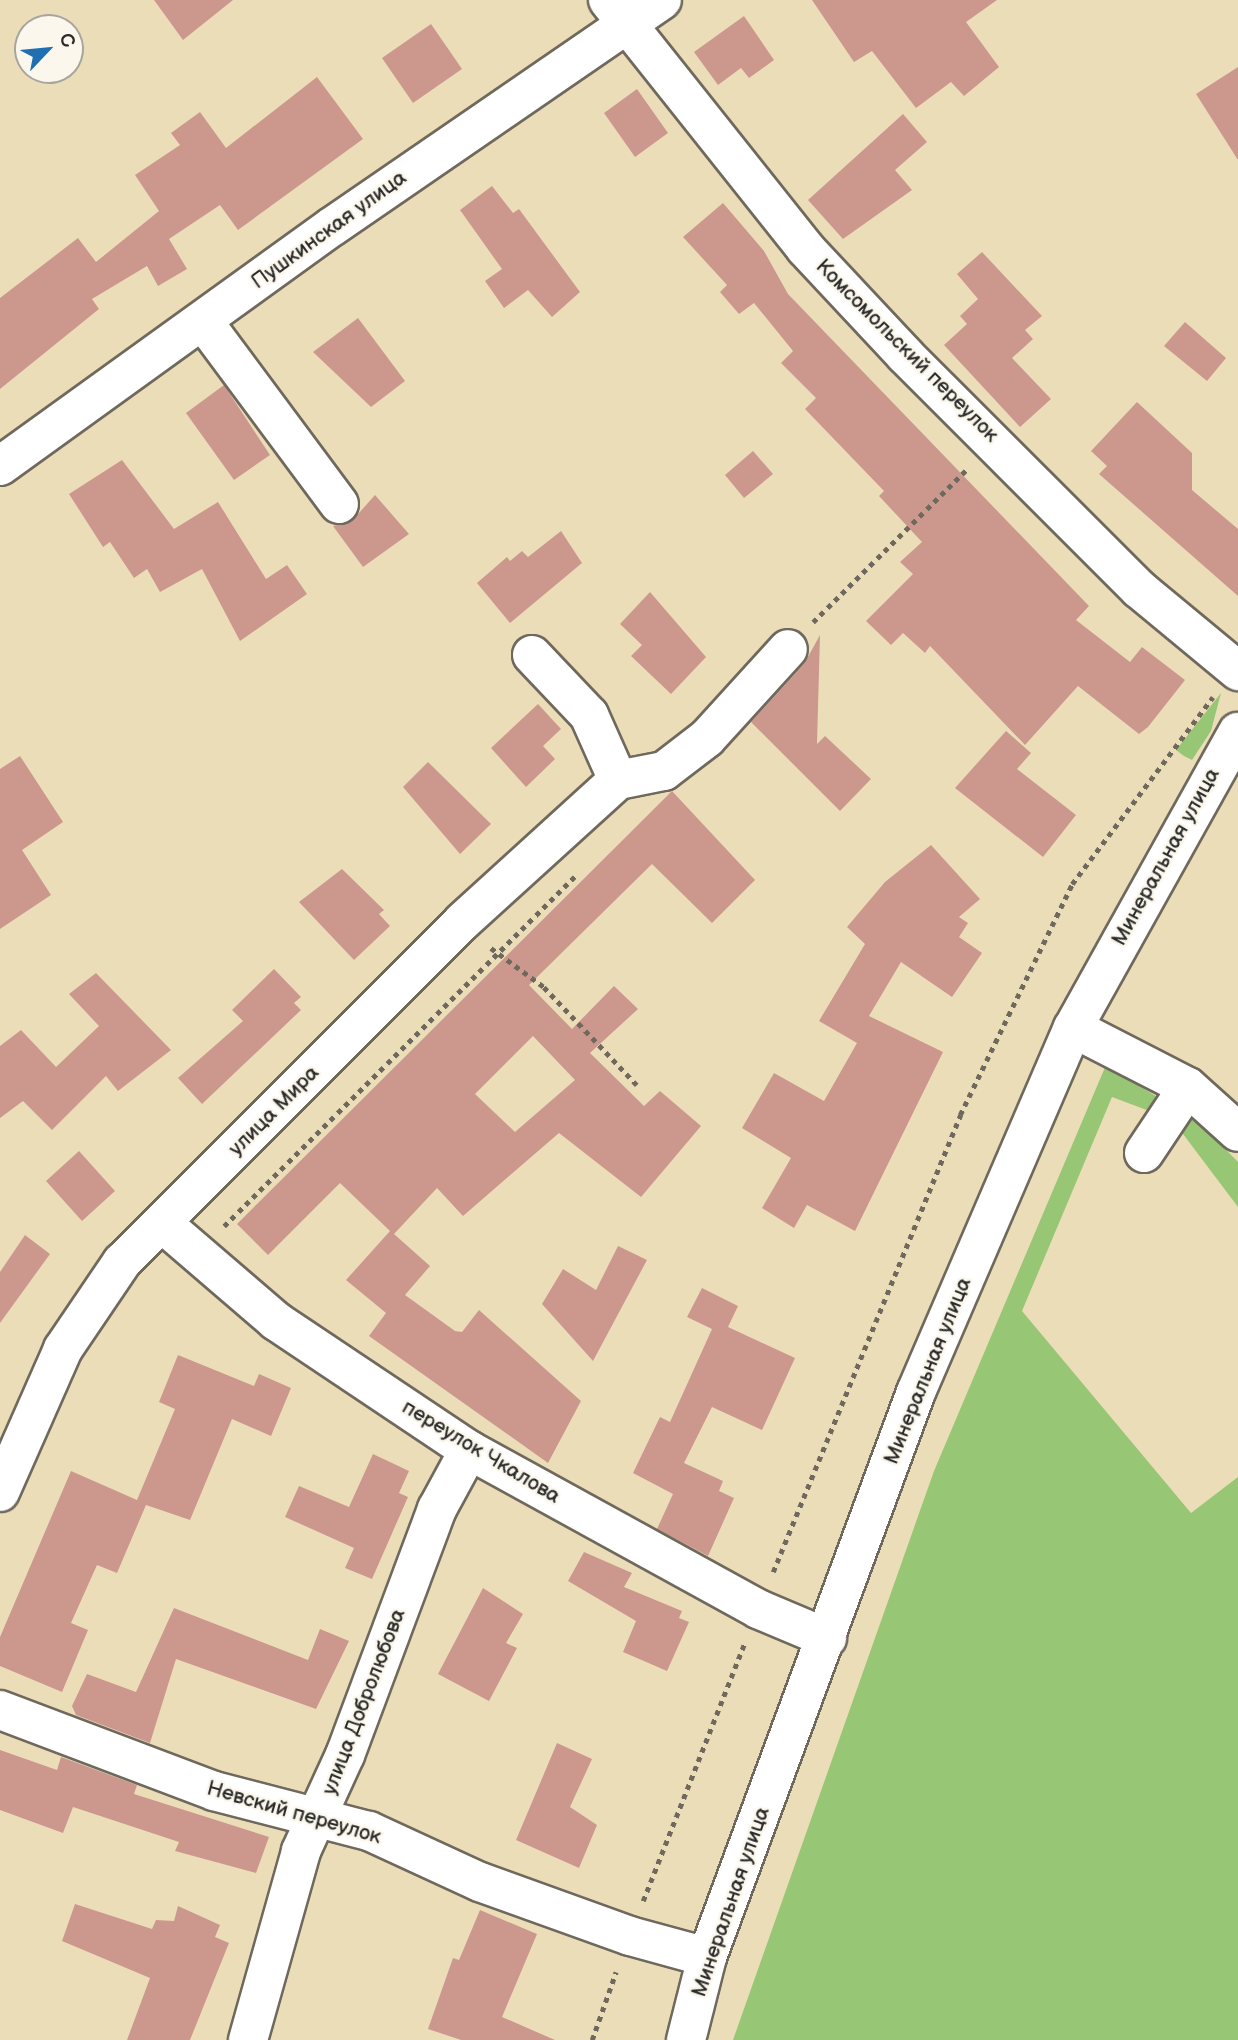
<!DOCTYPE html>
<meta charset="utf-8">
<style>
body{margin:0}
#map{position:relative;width:1238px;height:2040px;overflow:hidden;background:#ecddb9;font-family:"Balsamiq Sans",sans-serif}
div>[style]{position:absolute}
.green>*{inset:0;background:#97c675}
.building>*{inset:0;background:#cc988e}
.path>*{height:4.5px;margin-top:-2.25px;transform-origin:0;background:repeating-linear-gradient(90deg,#6f695d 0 5px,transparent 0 10px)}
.roads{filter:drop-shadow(2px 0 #6f695d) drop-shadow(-2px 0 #6f695d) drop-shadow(0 2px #6f695d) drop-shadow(0 -2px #6f695d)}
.minor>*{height:38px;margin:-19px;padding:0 19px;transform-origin:19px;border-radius:19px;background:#fff}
.major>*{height:38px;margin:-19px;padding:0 19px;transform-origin:19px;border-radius:19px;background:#fff}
span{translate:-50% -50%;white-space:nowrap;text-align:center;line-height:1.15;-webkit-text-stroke:5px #fbf7ec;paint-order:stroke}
.street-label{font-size:21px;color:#2b2b2b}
.north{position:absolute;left:14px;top:14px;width:70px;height:70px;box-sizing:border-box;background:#fbf7ec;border:2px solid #a8a59f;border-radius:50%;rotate:64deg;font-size:19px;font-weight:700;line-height:28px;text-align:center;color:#2b2b2b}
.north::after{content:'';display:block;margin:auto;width:24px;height:32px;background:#1f6fb2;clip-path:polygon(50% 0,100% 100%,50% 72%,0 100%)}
</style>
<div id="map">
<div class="green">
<div style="clip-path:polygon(1221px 693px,1211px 731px,1192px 760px,1184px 756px,1176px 750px)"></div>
<div style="clip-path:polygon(1106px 1065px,1159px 1098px,1152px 1112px,1112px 1097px,1022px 1311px,1191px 1513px,1238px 1477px,1238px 2040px,733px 2040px,934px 1471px)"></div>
<div style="clip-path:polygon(1192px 1115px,1238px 1162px,1238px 1207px,1177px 1126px)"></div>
</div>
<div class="building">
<div style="clip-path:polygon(154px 0,233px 0,183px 40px)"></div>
<div style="clip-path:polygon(812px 0,997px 0,966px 22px,999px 67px,964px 96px,951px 82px,916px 108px,872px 51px,854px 62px)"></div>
<div style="clip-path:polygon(744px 16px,774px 60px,749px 78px,741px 68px,718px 85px,694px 52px)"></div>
<div style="clip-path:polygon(431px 24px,462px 69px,413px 103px,382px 58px)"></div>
<div style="clip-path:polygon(1238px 67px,1238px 160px,1196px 94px)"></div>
<div style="clip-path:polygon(317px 77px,363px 139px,238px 230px,220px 205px,169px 239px,187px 269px,158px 286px,147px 266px,92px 299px,99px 309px,0 389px,0 298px,78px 238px,96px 262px,159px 211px,135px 175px,180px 145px,171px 133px,200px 112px,226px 148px)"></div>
<div style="clip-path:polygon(637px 89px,668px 133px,635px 157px,604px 113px)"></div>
<div style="clip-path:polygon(903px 114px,927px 142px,895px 170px,912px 190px,843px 239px,808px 200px)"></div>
<div style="clip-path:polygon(492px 186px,513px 213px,519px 209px,580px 292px,552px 317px,528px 290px,504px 308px,485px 281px,502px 269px,460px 210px)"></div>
<div style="clip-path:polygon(723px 203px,764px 251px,788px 294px,1089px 606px,1076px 620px,1130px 662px,1142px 647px,1185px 680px,1148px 727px,1139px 734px,1078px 686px,1025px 745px,930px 646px,925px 653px,903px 633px,891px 645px,866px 621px,913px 574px,900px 562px,922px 542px,879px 496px,884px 491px,805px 409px,816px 398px,781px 363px,793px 351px,754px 303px,739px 314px,720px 292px,727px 285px,683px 237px)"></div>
<div style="clip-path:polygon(982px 252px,1042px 316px,1025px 330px,1033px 339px,1012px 358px,1051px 399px,1020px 427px,944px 345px,967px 324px,960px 316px,978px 299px,957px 274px)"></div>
<div style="clip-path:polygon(358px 318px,405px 381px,371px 407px,313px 352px)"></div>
<div style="clip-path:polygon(1185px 322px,1226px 358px,1207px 381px,1164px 346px)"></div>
<div style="clip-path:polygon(224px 385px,270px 455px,234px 480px,186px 413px)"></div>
<div style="clip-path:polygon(1137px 402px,1192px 453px,1192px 490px,1238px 529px,1238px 596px,1099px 474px,1107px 466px,1091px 451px)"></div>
<div style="clip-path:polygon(753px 451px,773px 474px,744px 498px,725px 475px)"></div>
<div style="clip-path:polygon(122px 460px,174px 529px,218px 502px,266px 579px,287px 565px,307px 594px,240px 641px,202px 569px,160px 592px,147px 569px,134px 578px,110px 542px,103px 547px,69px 494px)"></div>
<div style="clip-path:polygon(375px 495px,409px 534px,363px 567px,333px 526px,351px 522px)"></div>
<div style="clip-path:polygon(561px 531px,582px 563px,510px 623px,477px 583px,507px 557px,510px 561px,522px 551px,528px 557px)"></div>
<div style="clip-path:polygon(650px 592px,706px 657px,671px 694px,631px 656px,642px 645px,620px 624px)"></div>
<div style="clip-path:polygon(820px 635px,817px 744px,825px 736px,871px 779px,840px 811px,751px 722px,804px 664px)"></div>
<div style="clip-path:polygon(538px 704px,561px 729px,543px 746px,555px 759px,526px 787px,491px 748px)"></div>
<div style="clip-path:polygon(1006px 731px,1031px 753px,1017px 769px,1076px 815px,1043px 857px,955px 788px)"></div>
<div style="clip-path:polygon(20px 756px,63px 822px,22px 850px,51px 895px,0 929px,0 769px)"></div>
<div style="clip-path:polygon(428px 762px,491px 824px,460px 854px,403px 787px)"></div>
<div style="clip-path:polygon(evenodd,672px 791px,755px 880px,712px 923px,652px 864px,529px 985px,572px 1029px,614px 986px,638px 1009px,590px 1053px,644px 1106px,660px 1091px,701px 1126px,641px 1197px,559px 1133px,463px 1216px,437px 1188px,394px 1234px,430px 1266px,405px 1295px,455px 1331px,462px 1332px,479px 1310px,581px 1401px,548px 1463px,369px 1336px,386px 1313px,346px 1280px,390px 1231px,340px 1183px,268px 1255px,237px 1224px,672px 791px,533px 1036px,575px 1080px,515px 1132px,475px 1094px,533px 1036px)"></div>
<div style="clip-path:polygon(931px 845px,980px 899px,959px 917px,968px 923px,959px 937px,982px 953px,952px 997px,901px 962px,869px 1016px,943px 1052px,855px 1231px,807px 1205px,794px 1228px,762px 1208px,791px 1158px,742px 1128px,774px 1073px,824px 1101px,857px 1043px,819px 1021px,865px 944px,847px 927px,885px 882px)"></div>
<div style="clip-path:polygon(342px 869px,384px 910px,379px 914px,390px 926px,354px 960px,299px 902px)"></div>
<div style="clip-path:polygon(274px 969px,301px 997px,294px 1003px,301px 1010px,202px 1104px,178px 1078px,243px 1021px,232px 1010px)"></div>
<div style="clip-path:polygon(96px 973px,171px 1050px,118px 1091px,106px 1076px,52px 1130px,23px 1101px,0 1118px,0 1046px,21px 1030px,56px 1067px,99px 1026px,69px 994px)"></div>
<div style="clip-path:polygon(79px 1151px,115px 1191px,82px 1221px,46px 1181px)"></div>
<div style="clip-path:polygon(25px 1235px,50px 1254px,0 1323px,0 1272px)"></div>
<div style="clip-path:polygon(618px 1246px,647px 1260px,593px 1361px,542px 1304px,563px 1269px,596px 1290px)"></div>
<div style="clip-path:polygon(702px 1288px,738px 1306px,728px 1327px,795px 1358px,762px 1430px,712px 1407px,684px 1463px,723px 1481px,719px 1491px,734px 1498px,708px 1556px,657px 1529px,673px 1494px,633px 1473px,660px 1417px,670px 1422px,712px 1329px,687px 1317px)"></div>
<div style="clip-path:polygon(178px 1355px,254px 1386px,259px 1374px,291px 1388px,271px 1436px,232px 1419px,190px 1520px,146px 1505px,117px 1573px,97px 1565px,71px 1623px,88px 1630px,62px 1692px,0 1666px,0 1637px,71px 1471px,137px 1500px,175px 1409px,159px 1402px)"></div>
<div style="clip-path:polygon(373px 1454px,409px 1471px,399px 1493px,408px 1497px,372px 1579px,345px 1568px,354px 1548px,285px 1517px,299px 1486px,349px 1507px)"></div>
<div style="clip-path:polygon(584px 1552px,632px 1573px,624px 1587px,682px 1611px,679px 1618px,689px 1622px,667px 1671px,623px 1652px,636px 1621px,568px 1581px)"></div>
<div style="clip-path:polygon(483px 1588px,523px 1614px,506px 1643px,517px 1648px,489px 1701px,438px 1674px)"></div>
<div style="clip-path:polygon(174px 1608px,308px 1660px,320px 1629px,349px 1641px,316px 1709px,176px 1659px,150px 1743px,76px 1715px,72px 1706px,87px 1674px,136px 1692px)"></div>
<div style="clip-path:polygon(557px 1743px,592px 1759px,570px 1807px,597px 1825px,579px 1868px,516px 1840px)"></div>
<div style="clip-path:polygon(0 1750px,57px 1770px,61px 1757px,137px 1785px,134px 1794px,269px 1837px,256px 1873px,175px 1851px,179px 1842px,73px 1807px,63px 1833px,0 1810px)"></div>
<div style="clip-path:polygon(75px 1904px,152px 1929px,156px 1920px,174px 1921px,178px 1906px,220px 1925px,215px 1937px,229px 1943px,190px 2040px,127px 2040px,150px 1978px,62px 1941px)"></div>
<div style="clip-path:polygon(480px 1910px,537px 1934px,502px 2017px,555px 2040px,461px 2040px,428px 2029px,453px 1958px,459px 1960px)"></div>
</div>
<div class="path">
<div style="left:813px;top:622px;width:216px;rotate:-44.8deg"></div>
<div style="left:491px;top:948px;width:66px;rotate:36.3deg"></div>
<div style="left:544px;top:987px;width:135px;rotate:46.5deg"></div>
<div style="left:224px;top:1226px;width:496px;rotate:-44.9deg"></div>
<div style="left:773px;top:1572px;width:494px;rotate:-67.7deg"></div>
<div style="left:960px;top:1115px;width:257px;rotate:-64.1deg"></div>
<div style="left:1072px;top:884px;width:234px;rotate:-53deg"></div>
<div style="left:643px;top:1901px;width:278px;rotate:-68.5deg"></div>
<div style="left:592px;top:2040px;width:72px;rotate:-70.6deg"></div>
</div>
<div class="roads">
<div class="minor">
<div style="left:608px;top:0;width:317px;rotate:51.5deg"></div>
<div style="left:805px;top:248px;width:146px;rotate:46.9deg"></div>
<div style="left:905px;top:355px;width:331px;rotate:45deg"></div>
<div style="left:1139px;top:589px;width:129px;rotate:39.6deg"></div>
<div style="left:203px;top:321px;width:228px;rotate:53.4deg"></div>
<div style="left:0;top:466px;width:410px;rotate:-35.8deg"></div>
<div style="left:333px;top:226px;width:399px;rotate:-34.5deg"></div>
<div style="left:532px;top:655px;width:83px;rotate:46.5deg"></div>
<div style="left:589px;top:715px;width:71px;rotate:66deg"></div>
<div style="left:618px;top:780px;width:47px;rotate:-11.1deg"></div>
<div style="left:664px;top:771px;width:54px;rotate:-37.5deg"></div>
<div style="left:707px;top:738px;width:120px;rotate:-47.7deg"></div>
<div style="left:1073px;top:1028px;width:129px;rotate:27.2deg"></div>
<div style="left:1188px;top:1087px;width:67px;rotate:42deg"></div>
<div style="left:1144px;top:1153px;width:79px;rotate:-56.3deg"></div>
<div style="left:162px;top:1223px;width:150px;rotate:40.7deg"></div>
<div style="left:276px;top:1321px;width:232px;rotate:33.8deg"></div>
<div style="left:469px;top:1450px;width:330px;rotate:28.8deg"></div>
<div style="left:758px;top:1609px;width:75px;rotate:22.8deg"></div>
<div style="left:0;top:1492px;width:156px;rotate:-66.2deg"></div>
<div style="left:63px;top:1349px;width:105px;rotate:-55.9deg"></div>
<div style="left:122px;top:1262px;width:482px;rotate:-45deg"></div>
<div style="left:463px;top:921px;width:210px;rotate:-42.3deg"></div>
<div style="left:0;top:1710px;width:229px;rotate:20.7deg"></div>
<div style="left:214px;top:1791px;width:160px;rotate:14.5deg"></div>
<div style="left:369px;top:1831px;width:122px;rotate:24.7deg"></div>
<div style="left:480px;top:1882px;width:159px;rotate:19.8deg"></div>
<div style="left:630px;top:1936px;width:80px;rotate:15.3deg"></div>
<div style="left:248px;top:2040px;width:196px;rotate:-74.3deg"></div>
<div style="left:301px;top:1851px;width:106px;rotate:-65.4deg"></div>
<div style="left:345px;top:1755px;width:263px;rotate:-69.5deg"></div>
<div style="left:437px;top:1509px;width:67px;rotate:-61.5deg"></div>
</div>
<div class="major">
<div style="left:686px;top:2040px;width:86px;rotate:-75.8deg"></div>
<div style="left:707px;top:1957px;width:602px;rotate:-69.7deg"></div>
<div style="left:916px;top:1392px;width:396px;rotate:-66.7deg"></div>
<div style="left:1073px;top:1028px;width:339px;rotate:-60.9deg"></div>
</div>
</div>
<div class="street-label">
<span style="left:329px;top:230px;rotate:-36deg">Пушкинская улица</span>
<span style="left:907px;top:351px;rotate:45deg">Комсомольский переулок</span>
<span style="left:1166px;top:857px;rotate:-61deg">Минеральная улица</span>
<span style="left:274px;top:1111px;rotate:-45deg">улица Мира</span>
<span style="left:928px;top:1371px;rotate:-68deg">Минеральная улица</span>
<span style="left:481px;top:1452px;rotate:31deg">переулок Чкалова</span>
<span style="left:364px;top:1702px;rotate:-69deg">улица Добролюбова</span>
<span style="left:294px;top:1813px;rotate:16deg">Невский переулок</span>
<span style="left:731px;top:1902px;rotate:-71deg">Минеральная улица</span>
</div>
<div class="north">С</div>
</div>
